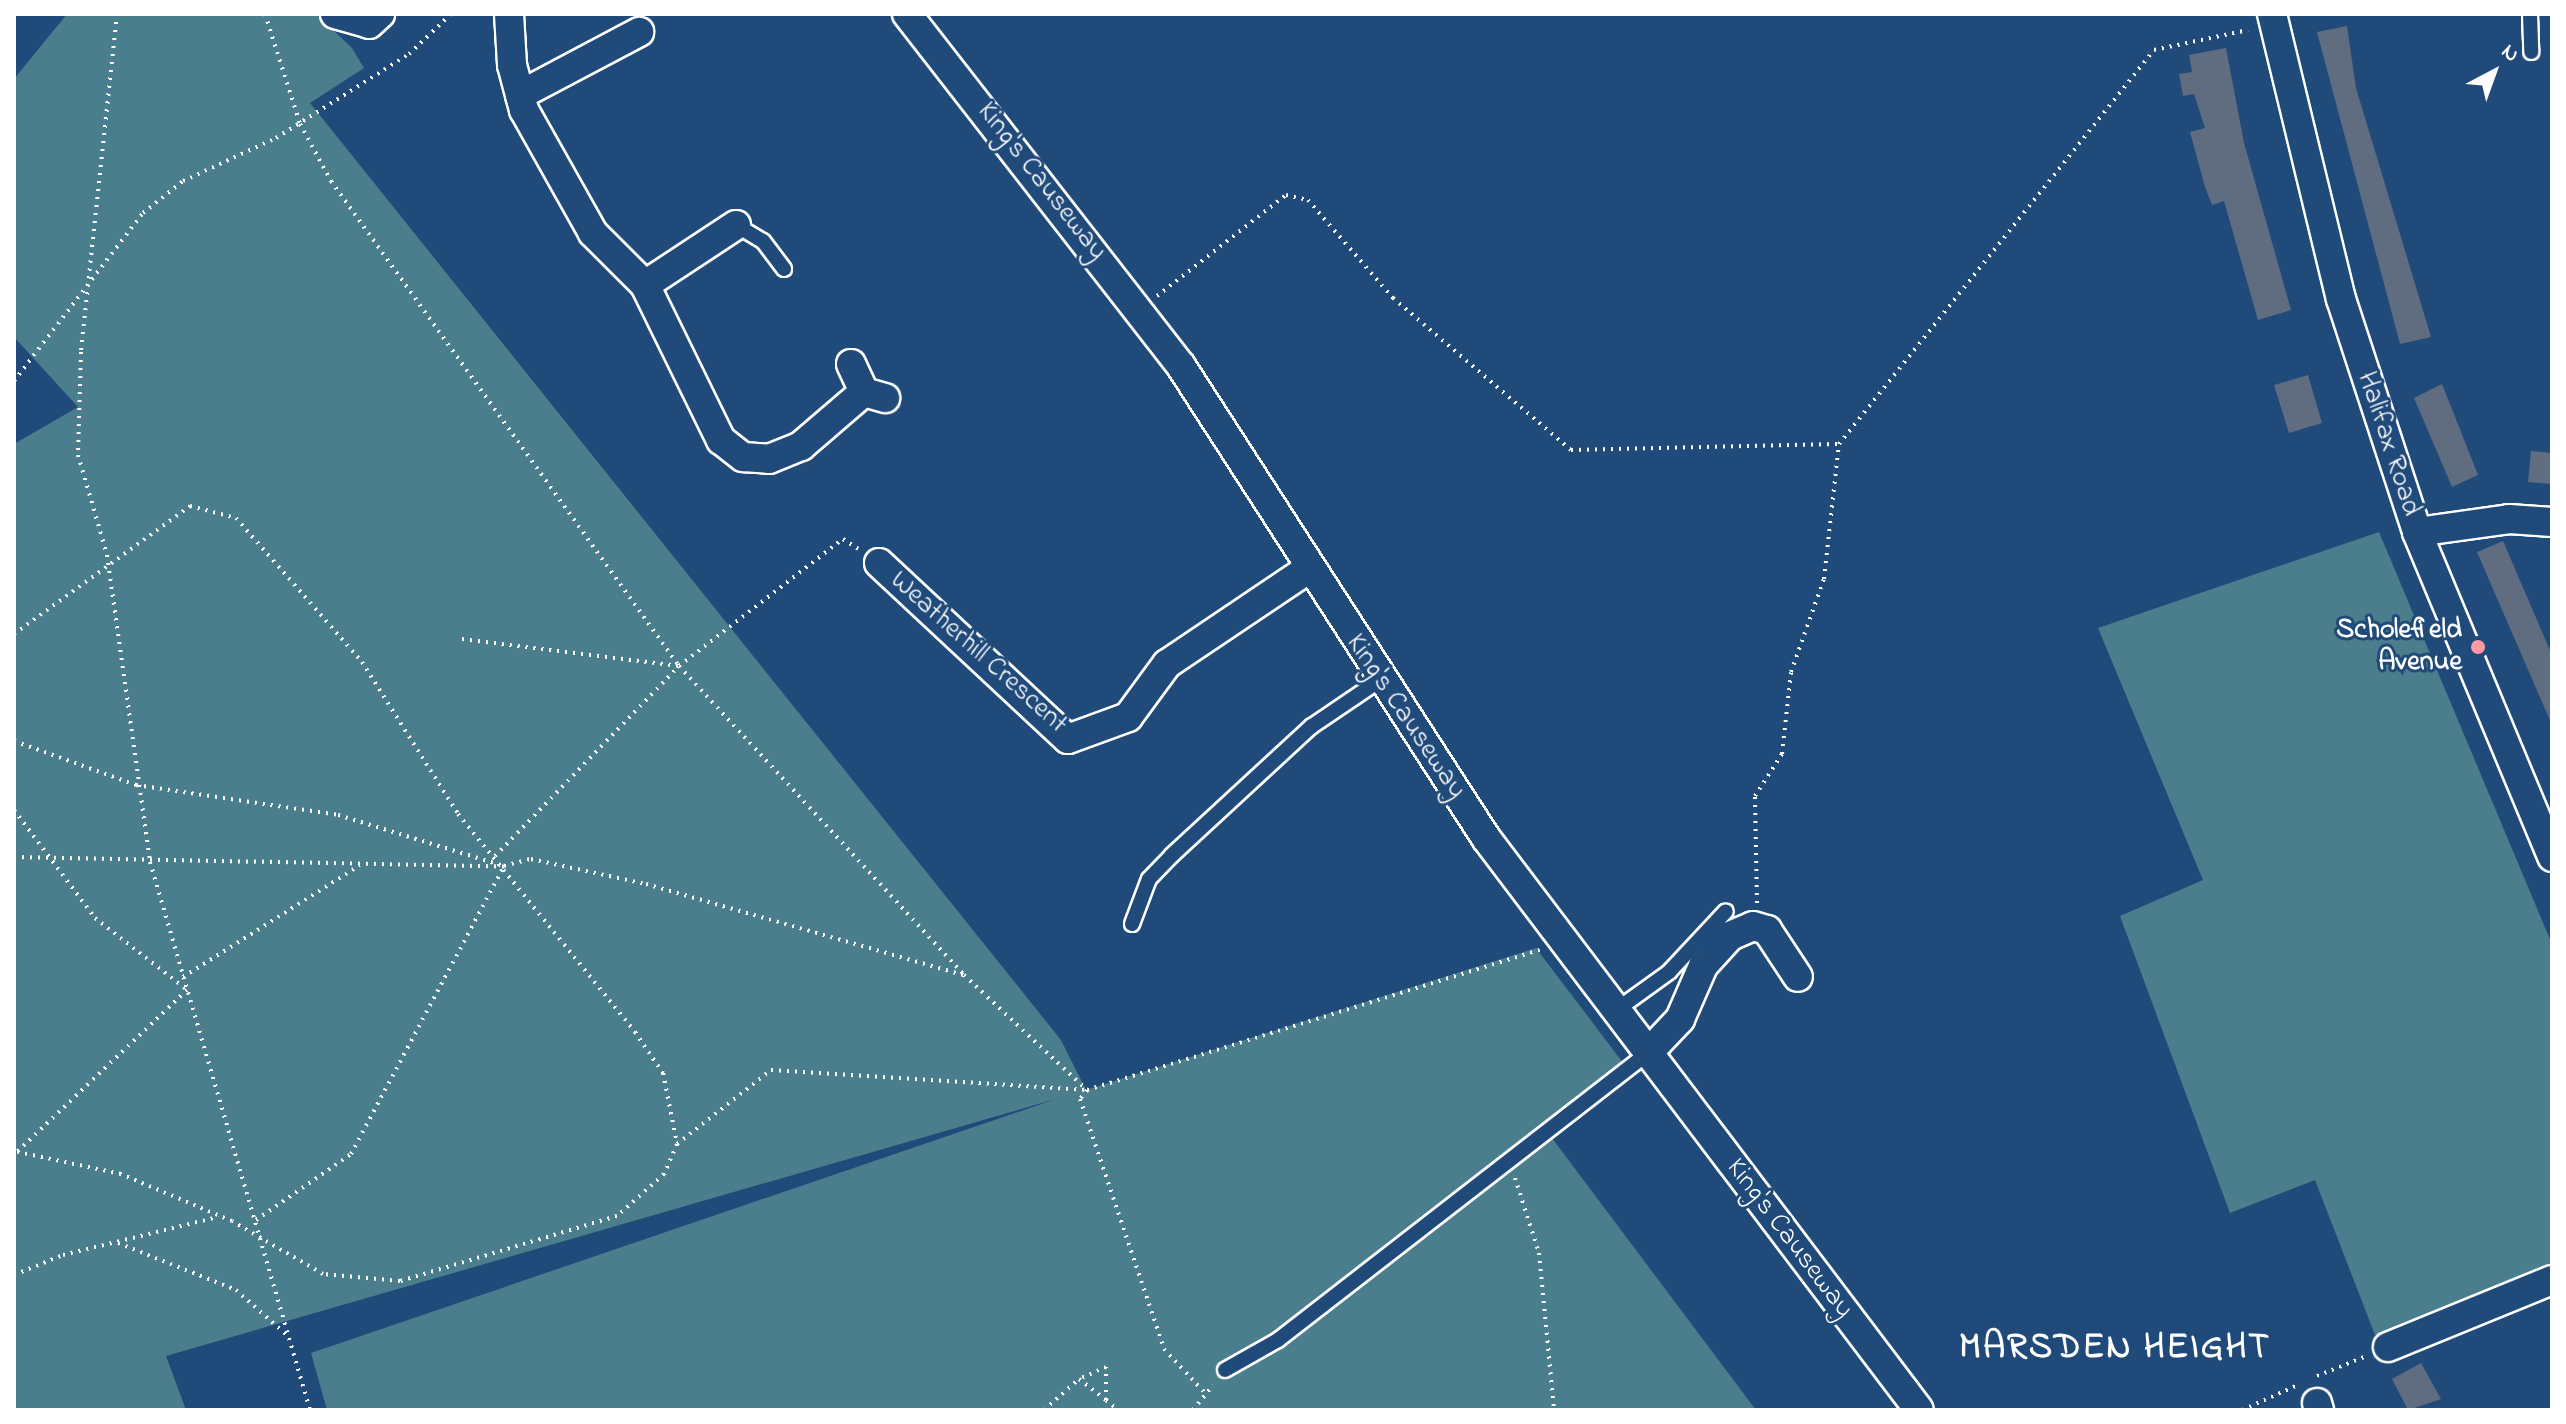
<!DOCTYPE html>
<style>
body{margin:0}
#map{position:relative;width:2566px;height:1424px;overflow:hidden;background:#1f4a7a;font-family:"Indie Flower",sans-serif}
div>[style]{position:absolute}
.green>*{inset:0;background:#4a7e8c}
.building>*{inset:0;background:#606d80}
.path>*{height:4px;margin-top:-2px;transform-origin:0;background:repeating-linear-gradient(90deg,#fff 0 2px,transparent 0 8px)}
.roads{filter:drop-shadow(2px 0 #fff) drop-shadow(-2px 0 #fff) drop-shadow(0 2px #fff) drop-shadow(0 -2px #fff)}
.lane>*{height:14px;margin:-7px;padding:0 7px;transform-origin:7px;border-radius:7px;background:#1f4a7a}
.street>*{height:28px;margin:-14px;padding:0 14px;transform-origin:14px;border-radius:14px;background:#1f4a7a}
.dots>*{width:22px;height:22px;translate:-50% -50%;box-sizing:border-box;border:4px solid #1f4a7a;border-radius:50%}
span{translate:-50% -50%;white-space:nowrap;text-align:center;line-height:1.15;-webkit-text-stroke:6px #1f4a7a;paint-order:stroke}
.street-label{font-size:28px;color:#fff}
.poi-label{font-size:28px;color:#fff;font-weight:700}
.right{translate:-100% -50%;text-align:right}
.district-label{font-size:36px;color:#fff;font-weight:700;letter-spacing:2px}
.frame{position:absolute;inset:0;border:16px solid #fff;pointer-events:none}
.north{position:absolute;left:2454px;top:32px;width:80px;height:80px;-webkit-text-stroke:6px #1f4a7a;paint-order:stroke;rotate:41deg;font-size:22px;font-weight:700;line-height:32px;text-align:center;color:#fff}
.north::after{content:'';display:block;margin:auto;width:28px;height:36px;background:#fff;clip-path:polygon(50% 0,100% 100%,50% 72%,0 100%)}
</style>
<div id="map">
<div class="green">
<div style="clip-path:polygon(67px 14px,316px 14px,352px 48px,364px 68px,310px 103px,1061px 1040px,1086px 1090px,1536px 948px,1627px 1068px,1546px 1130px,1756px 1410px,327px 1410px,311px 1353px,1056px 1099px,166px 1356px,186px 1410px,14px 1410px,14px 444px,78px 407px,14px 337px,14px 79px)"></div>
<div style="clip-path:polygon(2379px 532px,2552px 944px,2552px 1262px,2375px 1335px,2315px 1180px,2230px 1213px,2120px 916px,2203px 880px,2098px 628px)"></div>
</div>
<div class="building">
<div style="clip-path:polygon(2347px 26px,2356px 88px,2431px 337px,2400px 344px,2317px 32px)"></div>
<div style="clip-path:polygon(2226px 48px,2244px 143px,2291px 310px,2258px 320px,2224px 201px,2212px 205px,2205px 187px,2190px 132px,2205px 128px,2194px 94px,2183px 96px,2179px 74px,2192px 72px,2189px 55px)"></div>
<div style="clip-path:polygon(2308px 375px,2322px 423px,2289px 433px,2274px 385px)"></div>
<div style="clip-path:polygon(2442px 384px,2478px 475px,2452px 487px,2414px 398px)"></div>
<div style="clip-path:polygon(2531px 451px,2552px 453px,2552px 484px,2528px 482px)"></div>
<div style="clip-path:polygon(2503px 541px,2552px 655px,2552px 725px,2477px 552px)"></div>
<div style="clip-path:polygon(2421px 1363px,2441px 1399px,2408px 1410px,2392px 1379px)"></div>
</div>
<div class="path">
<div style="left:117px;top:14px;width:340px;rotate:96.1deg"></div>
<div style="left:81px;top:352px;width:103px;rotate:91.7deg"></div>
<div style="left:78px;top:455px;width:104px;rotate:73.8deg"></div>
<div style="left:107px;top:555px;width:310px;rotate:82deg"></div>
<div style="left:150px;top:862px;width:571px;rotate:73.72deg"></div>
<div style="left:265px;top:14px;width:115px;rotate:72.3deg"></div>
<div style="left:300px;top:124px;width:65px;rotate:61.5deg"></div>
<div style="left:331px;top:181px;width:597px;rotate:54.34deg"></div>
<div style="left:679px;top:666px;width:419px;rotate:47.3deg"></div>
<div style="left:1157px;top:296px;width:164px;rotate:-38.1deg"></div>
<div style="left:1286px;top:195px;width:23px;rotate:13deg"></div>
<div style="left:1308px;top:200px;width:130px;rotate:49.1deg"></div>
<div style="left:1393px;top:298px;width:234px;rotate:40.5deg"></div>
<div style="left:1571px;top:450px;width:268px;rotate:-1.3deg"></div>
<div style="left:14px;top:381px;width:212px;rotate:-52.5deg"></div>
<div style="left:143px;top:213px;width:51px;rotate:-38.7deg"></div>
<div style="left:183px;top:181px;width:102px;rotate:-24.8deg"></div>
<div style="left:276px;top:138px;width:157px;rotate:-32.3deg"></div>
<div style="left:409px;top:54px;width:58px;rotate:-43.6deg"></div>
<div style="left:14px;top:634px;width:218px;rotate:-36deg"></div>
<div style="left:190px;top:506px;width:48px;rotate:14.6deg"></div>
<div style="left:236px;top:518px;width:191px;rotate:48.8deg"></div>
<div style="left:362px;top:662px;width:180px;rotate:57.7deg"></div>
<div style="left:458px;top:814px;width:281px;rotate:50.9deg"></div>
<div style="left:635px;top:1032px;width:50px;rotate:55.7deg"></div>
<div style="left:663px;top:1073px;width:72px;rotate:78.8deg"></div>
<div style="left:677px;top:1144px;width:33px;rotate:113deg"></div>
<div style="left:664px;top:1174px;width:63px;rotate:138.2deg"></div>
<div style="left:617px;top:1216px;width:227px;rotate:163.3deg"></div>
<div style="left:400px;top:1281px;width:77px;rotate:-174.8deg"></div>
<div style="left:323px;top:1274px;width:105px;rotate:-149.8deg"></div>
<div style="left:232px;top:1221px;width:121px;rotate:-157.1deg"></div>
<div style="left:121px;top:1174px;width:109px;rotate:-167.9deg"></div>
<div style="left:462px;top:639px;width:219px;rotate:7.1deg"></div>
<div style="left:14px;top:741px;width:130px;rotate:19.8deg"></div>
<div style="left:136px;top:785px;width:204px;rotate:8.4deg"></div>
<div style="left:338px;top:815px;width:170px;rotate:17.1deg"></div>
<div style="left:14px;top:810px;width:135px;rotate:53.1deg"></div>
<div style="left:95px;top:918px;width:117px;rotate:38deg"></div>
<div style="left:187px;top:990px;width:235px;rotate:136.4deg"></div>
<div style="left:495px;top:856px;width:264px;rotate:-45.9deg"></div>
<div style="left:679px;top:666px;width:207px;rotate:-37.8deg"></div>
<div style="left:843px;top:539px;width:20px;rotate:33deg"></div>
<div style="left:14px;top:857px;width:490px;rotate:1.1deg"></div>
<div style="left:504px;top:866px;width:28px;rotate:-15deg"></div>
<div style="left:531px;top:859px;width:118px;rotate:12.3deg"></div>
<div style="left:646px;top:884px;width:331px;rotate:16deg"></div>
<div style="left:964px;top:975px;width:168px;rotate:43.1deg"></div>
<div style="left:1087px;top:1090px;width:474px;rotate:-17.2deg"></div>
<div style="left:1757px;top:903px;width:107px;rotate:-91.1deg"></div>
<div style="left:1755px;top:796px;width:50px;rotate:-57.3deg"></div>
<div style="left:1782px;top:754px;width:82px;rotate:-83.7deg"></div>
<div style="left:1791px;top:672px;width:99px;rotate:-70.5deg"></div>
<div style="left:1824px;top:579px;width:136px;rotate:-83.7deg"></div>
<div style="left:1839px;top:444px;width:504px;rotate:-51.36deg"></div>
<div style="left:2154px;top:50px;width:96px;rotate:-12deg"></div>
<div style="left:183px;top:977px;width:209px;rotate:-32.3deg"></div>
<div style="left:677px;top:1144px;width:120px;rotate:-38.2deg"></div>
<div style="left:771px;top:1070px;width:317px;rotate:3.6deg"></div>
<div style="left:1087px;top:1090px;width:11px;rotate:128deg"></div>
<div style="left:1080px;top:1099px;width:264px;rotate:71.4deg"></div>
<div style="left:1164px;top:1349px;width:62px;rotate:47deg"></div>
<div style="left:1515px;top:1178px;width:79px;rotate:72.3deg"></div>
<div style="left:1539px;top:1253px;width:158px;rotate:84.5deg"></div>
<div style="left:256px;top:1220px;width:116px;rotate:-34.8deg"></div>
<div style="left:351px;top:1154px;width:326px;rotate:-62deg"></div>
<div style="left:118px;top:1243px;width:127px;rotate:21.7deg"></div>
<div style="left:236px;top:1290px;width:72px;rotate:41.6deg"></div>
<div style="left:14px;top:1275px;width:53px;rotate:-22.2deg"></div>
<div style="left:63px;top:1255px;width:160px;rotate:-13.8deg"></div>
<div style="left:2317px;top:1376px;width:51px;rotate:-22deg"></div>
<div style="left:1106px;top:1400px;width:33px;rotate:-90deg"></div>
<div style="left:1106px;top:1367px;width:30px;rotate:156deg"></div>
<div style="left:1079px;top:1379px;width:34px;rotate:38deg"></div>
<div style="left:1106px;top:1400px;width:16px;rotate:40deg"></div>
<div style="left:1044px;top:1410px;width:47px;rotate:-41.5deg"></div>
<div style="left:1193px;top:1410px;width:32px;rotate:-51deg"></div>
<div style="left:2242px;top:1410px;width:61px;rotate:-24.1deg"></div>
</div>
<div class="roads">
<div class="lane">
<div style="left:2530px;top:14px;width:38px;rotate:88deg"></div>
<div style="left:736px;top:225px;width:31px;rotate:31deg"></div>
<div style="left:763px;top:241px;width:35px;rotate:53deg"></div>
<div style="left:1132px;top:924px;width:48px;rotate:-69.3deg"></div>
<div style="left:1149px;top:879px;width:33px;rotate:-46deg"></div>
<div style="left:1172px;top:855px;width:190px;rotate:-42.7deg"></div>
<div style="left:1312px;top:726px;width:82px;rotate:-34.1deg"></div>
<div style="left:1615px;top:1011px;width:67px;rotate:-35.8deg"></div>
<div style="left:1669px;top:972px;width:83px;rotate:-46.9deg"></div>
<div style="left:1225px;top:1370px;width:61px;rotate:-29.5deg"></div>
<div style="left:1278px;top:1340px;width:468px;rotate:-37.8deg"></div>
</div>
<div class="street">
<div style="left:335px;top:14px;width:35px;rotate:16deg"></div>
<div style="left:369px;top:24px;width:15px;rotate:-42deg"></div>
<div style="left:509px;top:14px;width:51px;rotate:86.6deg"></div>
<div style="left:512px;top:65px;width:47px;rotate:75.1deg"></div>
<div style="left:524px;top:110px;width:141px;rotate:60.7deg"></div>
<div style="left:593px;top:233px;width:74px;rotate:45deg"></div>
<div style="left:645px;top:285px;width:173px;rotate:63.9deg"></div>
<div style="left:721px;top:440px;width:28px;rotate:38deg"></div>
<div style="left:743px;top:457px;width:26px;rotate:4deg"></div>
<div style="left:769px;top:459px;width:35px;rotate:-22deg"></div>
<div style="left:801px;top:446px;width:83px;rotate:-40.6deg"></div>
<div style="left:907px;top:14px;width:446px;rotate:52.1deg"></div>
<div style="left:1181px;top:366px;width:562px;rotate:57.13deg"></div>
<div style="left:1486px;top:838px;width:717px;rotate:52.87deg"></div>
<div style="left:2272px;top:14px;width:293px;rotate:76.4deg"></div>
<div style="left:2341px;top:299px;width:245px;rotate:71.9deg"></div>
<div style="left:2417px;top:532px;width:352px;rotate:67.4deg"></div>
<div style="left:520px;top:95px;width:135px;rotate:-27.9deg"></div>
<div style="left:645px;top:285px;width:109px;rotate:-33.4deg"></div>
<div style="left:851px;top:364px;width:31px;rotate:65deg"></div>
<div style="left:864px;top:392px;width:22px;rotate:16deg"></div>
<div style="left:2417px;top:532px;width:93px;rotate:-8deg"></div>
<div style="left:2509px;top:519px;width:43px;rotate:4deg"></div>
<div style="left:879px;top:563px;width:258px;rotate:43deg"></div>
<div style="left:1068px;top:739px;width:64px;rotate:-20.1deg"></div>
<div style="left:1128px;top:717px;width:66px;rotate:-53.7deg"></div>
<div style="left:1167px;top:664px;width:169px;rotate:-33.9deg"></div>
<div style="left:1648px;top:1053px;width:47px;rotate:-46.7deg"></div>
<div style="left:1680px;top:1019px;width:58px;rotate:-66.5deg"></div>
<div style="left:1703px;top:966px;width:40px;rotate:-48deg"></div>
<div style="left:1730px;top:936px;width:25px;rotate:-23deg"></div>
<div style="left:1753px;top:926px;width:15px;rotate:16deg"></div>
<div style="left:1767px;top:930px;width:56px;rotate:56.6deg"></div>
<div style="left:2388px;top:1347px;width:177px;rotate:-22.2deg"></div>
<div style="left:2317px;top:1403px;width:7px;rotate:74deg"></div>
</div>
</div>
<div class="dots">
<div style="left:2478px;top:647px;background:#ff9aa2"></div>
</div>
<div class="street-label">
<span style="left:1041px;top:182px;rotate:52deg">King's Causeway</span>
<span style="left:2388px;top:444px;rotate:72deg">Halifax Road</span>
<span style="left:978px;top:653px;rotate:42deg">Weatherhill Crescent</span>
<span style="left:1405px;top:717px;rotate:56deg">King's Causeway</span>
<span style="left:1789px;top:1239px;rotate:53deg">King's Causeway</span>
</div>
<div class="poi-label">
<span class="right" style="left:2462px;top:647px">Scholefield<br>Avenue</span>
</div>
<div class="district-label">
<span style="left:2115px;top:1349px">MARSDEN HEIGHT</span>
</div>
<div class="frame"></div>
<div class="north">N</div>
</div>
